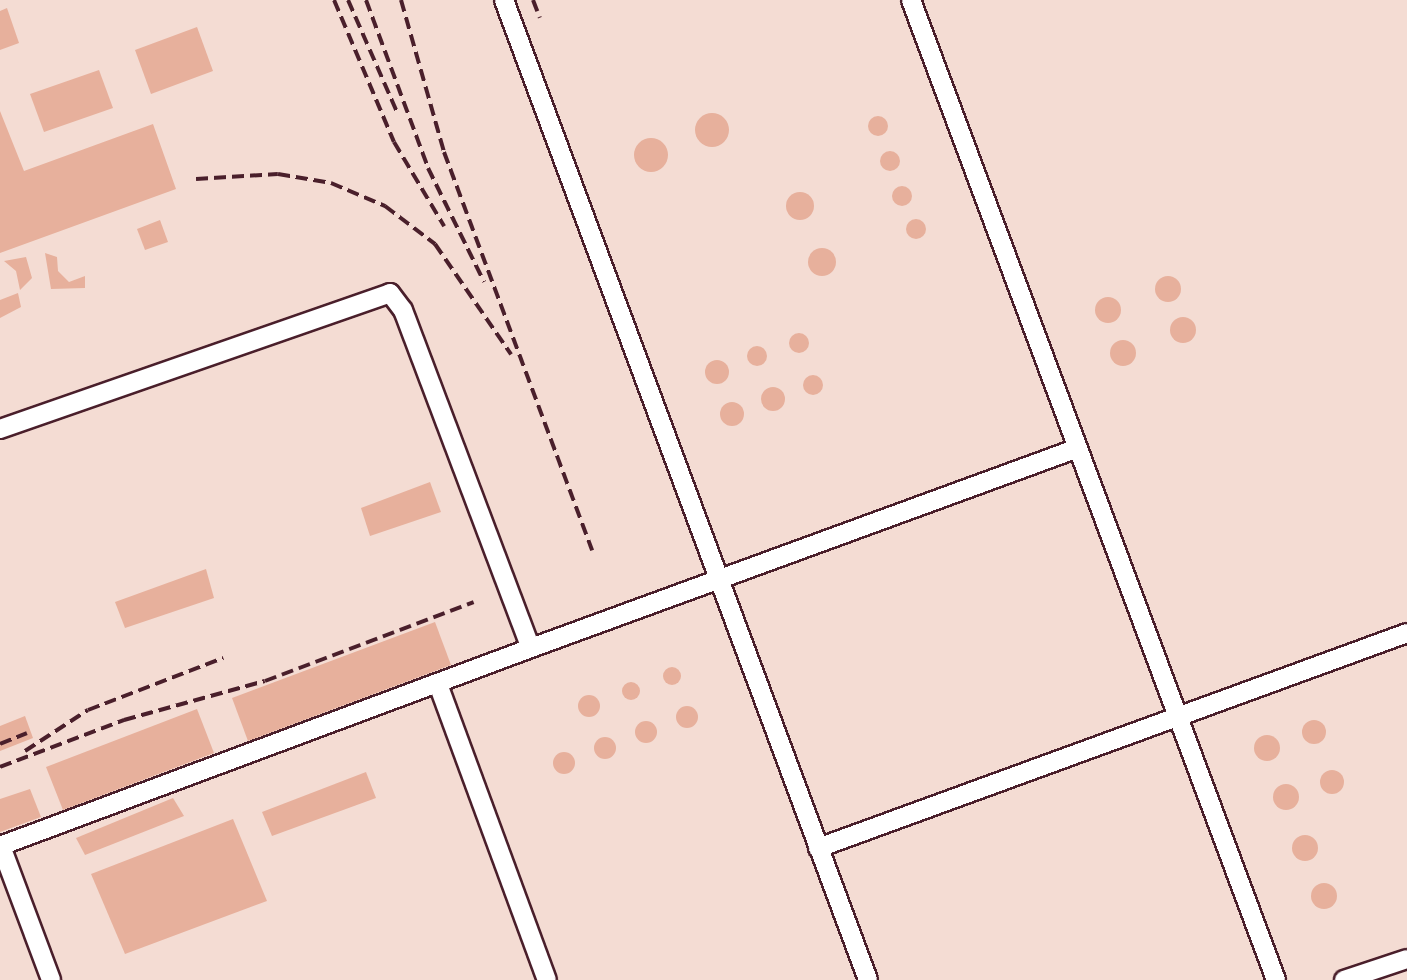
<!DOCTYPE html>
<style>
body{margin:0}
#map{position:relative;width:1407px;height:980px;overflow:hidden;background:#faefeb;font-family:"Playpen Sans",sans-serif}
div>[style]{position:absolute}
.built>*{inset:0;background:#f4dcd3}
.building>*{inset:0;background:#e7b09c}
.round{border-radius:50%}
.roads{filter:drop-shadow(2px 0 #4a1f2b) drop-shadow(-2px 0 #4a1f2b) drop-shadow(0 2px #4a1f2b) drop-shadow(0 -2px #4a1f2b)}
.minor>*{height:18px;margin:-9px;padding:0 9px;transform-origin:9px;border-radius:9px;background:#fff}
.rail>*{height:4px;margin-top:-2px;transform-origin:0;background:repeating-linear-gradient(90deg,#4a1f2b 0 12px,transparent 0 18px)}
span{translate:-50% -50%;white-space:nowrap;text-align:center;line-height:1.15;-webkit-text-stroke:7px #fff;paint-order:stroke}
</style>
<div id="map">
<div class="built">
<div style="clip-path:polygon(0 0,1407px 0,1407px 980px,0 980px)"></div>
</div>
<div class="building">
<div style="clip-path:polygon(7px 8px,19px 43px,0 50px,0 11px)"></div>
<div style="clip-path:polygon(197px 27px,213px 71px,151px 94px,135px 50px)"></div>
<div style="clip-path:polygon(99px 70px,113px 108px,44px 132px,30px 94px)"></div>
<div style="clip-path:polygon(0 111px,24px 171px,153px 124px,176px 189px,0 253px)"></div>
<div class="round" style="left:695px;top:113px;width:34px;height:34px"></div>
<div class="round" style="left:868px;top:116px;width:20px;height:20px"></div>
<div class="round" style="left:634px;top:138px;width:34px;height:34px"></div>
<div class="round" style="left:880px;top:151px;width:20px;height:20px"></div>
<div class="round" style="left:892px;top:186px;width:20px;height:20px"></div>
<div class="round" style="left:786px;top:192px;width:28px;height:28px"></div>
<div class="round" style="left:906px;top:219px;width:20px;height:20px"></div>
<div style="clip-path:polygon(160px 220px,168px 242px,145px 250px,137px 229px)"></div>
<div class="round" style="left:808px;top:248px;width:28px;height:28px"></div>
<div style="clip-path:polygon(45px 253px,57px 257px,58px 271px,69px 282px,85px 276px,85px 288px,51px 289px)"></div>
<div style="clip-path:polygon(26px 257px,32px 278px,20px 290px,16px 271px,4px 261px)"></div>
<div class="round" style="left:1155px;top:276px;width:26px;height:26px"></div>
<div style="clip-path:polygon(18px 293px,21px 307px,0 318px,0 300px)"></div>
<div class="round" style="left:1095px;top:297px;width:26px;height:26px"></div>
<div class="round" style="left:1170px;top:317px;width:26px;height:26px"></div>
<div class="round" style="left:789px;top:333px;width:20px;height:20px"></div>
<div class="round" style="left:1110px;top:340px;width:26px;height:26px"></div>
<div class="round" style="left:747px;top:346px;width:20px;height:20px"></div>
<div class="round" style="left:705px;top:360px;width:24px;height:24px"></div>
<div class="round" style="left:803px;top:375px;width:20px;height:20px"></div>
<div class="round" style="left:761px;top:387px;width:24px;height:24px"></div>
<div class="round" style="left:720px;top:402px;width:24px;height:24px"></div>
<div style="clip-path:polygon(430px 482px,441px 512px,370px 536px,361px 508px)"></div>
<div style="clip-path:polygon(206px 569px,214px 598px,125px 628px,115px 602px)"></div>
<div style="clip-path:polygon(435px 622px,451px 665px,248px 741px,232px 698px)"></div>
<div class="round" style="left:663px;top:667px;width:18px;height:18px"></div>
<div class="round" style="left:622px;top:682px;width:18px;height:18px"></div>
<div class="round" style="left:578px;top:695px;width:22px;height:22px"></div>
<div class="round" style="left:676px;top:706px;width:22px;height:22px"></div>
<div style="clip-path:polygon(197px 709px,214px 753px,63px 810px,46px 767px)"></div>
<div style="clip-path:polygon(25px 716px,33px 738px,0 751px,0 726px)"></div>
<div class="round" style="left:1302px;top:720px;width:24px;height:24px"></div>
<div class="round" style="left:635px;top:721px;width:22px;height:22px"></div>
<div class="round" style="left:1254px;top:735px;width:26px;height:26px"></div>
<div class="round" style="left:594px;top:737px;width:22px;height:22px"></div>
<div class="round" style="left:553px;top:752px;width:22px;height:22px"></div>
<div class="round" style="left:1320px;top:770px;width:24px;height:24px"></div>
<div style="clip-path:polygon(366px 772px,376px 798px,272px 836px,262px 812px)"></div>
<div class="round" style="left:1273px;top:784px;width:26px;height:26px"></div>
<div style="clip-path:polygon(30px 789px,41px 817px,0 832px,0 799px)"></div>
<div style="clip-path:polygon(173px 798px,184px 816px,85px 855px,76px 838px)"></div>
<div style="clip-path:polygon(233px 819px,267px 901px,125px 954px,91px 874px)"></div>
<div class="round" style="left:1292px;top:835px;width:26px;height:26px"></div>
<div class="round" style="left:1311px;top:883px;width:26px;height:26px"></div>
</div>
<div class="roads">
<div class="minor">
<div style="left:504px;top:0;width:1045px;rotate:69.62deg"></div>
<div style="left:911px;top:0;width:1046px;rotate:69.57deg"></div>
<div style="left:0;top:429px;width:413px;rotate:-19.2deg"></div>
<div style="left:390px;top:293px;width:21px;rotate:53deg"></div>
<div style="left:403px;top:310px;width:361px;rotate:69.3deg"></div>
<div style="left:531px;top:648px;width:567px;rotate:159.55deg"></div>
<div style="left:531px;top:648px;width:582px;rotate:-20.08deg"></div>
<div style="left:438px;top:684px;width:315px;rotate:69.8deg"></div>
<div style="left:1px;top:846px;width:143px;rotate:69.5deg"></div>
<div style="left:818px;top:848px;width:627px;rotate:-20.05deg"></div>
<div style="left:1344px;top:980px;width:66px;rotate:-18.4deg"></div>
</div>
</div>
<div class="rail">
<div style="left:334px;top:0;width:154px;rotate:67.1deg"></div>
<div style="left:394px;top:142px;width:98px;rotate:59.2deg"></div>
<div style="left:348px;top:0;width:122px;rotate:66.4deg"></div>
<div style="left:366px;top:0;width:179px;rotate:69.7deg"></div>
<div style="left:428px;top:168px;width:127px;rotate:63.8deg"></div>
<div style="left:401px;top:0;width:158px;rotate:74.2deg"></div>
<div style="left:444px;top:152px;width:425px;rotate:69.6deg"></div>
<div style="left:533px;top:0;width:19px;rotate:69deg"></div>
<div style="left:196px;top:179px;width:82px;rotate:-3.5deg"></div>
<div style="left:278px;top:174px;width:54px;rotate:9.6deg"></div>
<div style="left:331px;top:183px;width:59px;rotate:23.1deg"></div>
<div style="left:385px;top:206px;width:63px;rotate:37.2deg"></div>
<div style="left:435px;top:244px;width:134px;rotate:55.4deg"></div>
<div style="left:0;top:744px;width:29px;rotate:-22deg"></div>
<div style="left:25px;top:751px;width:75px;rotate:-33.1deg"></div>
<div style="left:88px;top:710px;width:145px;rotate:-21.1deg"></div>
<div style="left:0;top:767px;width:133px;rotate:-20.8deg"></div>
<div style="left:124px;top:720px;width:146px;rotate:-15.5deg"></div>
<div style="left:265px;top:681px;width:223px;rotate:-20.7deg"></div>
</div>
</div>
